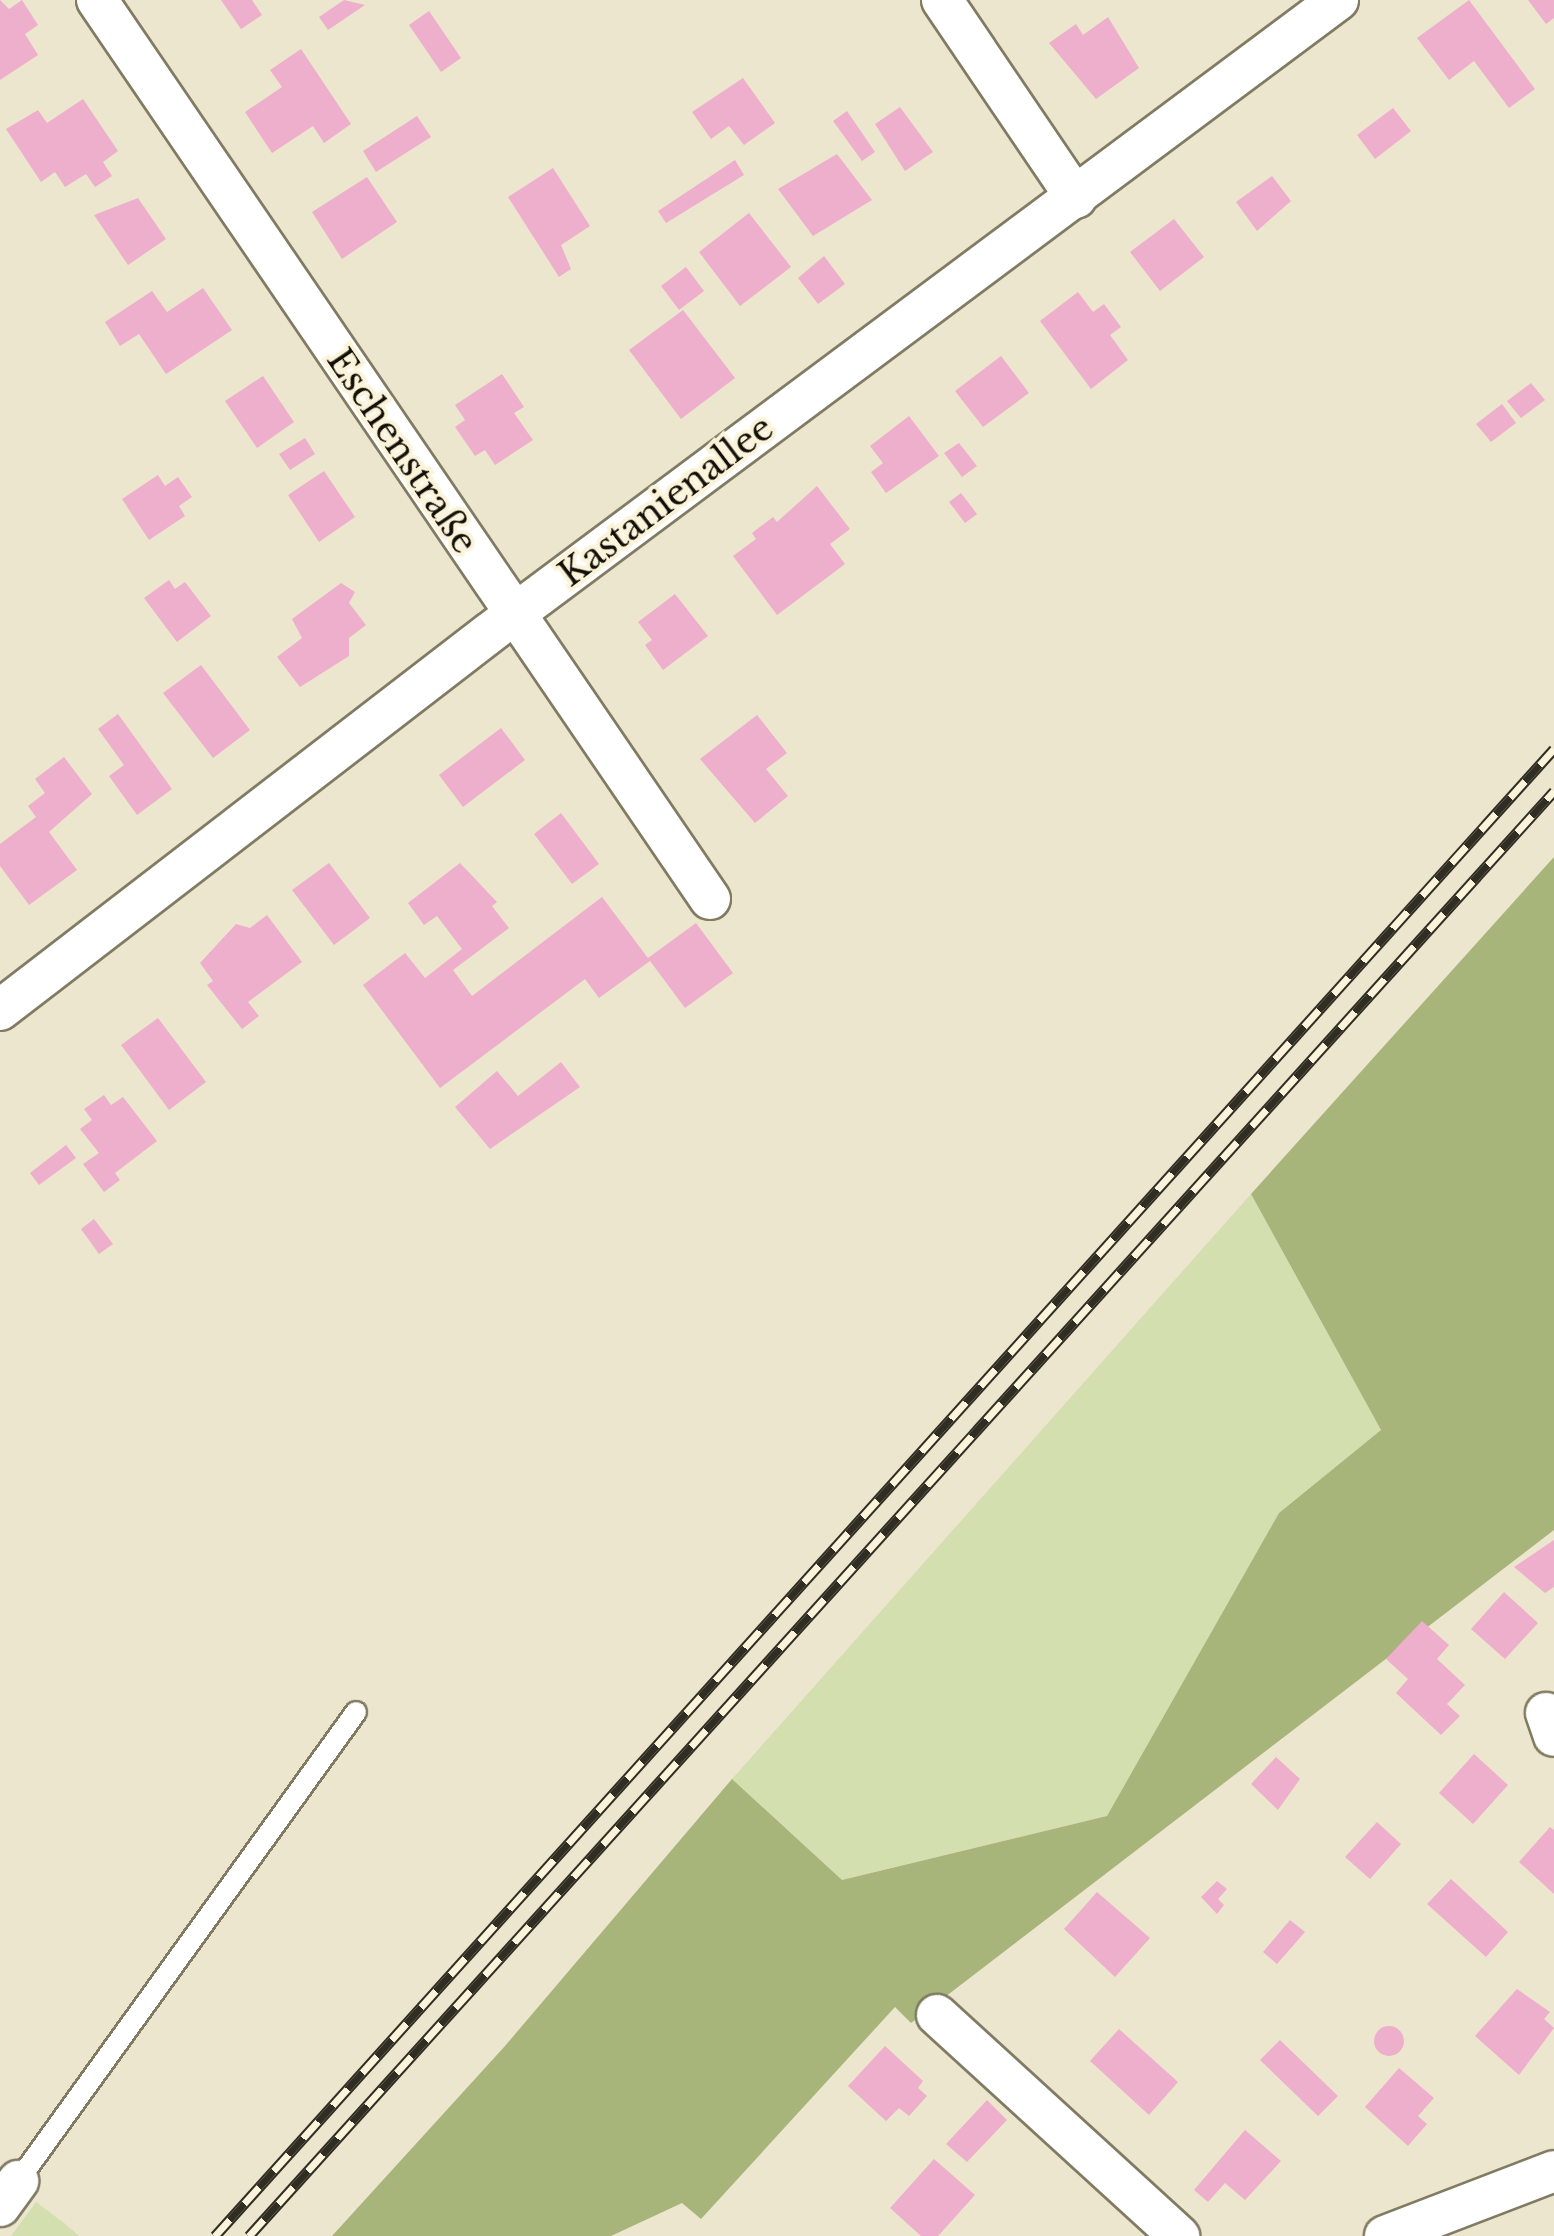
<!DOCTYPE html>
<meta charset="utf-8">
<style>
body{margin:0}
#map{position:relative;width:1554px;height:2236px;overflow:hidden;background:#ede6ce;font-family:"Libre Baskerville",serif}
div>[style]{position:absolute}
.green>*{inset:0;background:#d3dfae}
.forest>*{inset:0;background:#a7b47a}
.building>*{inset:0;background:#edafcb}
.round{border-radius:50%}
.roads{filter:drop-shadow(2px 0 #817b64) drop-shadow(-2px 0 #817b64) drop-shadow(0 2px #817b64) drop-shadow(0 -2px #817b64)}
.service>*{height:20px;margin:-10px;padding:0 10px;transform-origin:10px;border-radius:10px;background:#fff}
.minor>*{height:40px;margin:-20px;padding:0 20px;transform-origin:20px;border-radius:20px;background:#fff}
.rail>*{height:11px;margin-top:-5.5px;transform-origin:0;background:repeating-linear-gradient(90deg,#fbf4db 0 22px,#302d23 0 44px);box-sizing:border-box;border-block:2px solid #302d23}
span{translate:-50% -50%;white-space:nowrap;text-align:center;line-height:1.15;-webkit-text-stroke:8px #fbf4db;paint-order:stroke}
.street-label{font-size:35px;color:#110f07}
</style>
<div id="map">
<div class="green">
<div style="clip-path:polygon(1251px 1194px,1381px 1430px,1279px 1513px,1107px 1816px,842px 1880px,732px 1779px)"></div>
<div style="clip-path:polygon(36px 2202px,64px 2223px,79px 2236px,11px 2236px)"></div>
</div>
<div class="forest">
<div style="clip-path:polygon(1554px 857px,1554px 1530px,911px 2023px,895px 2007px,701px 2219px,682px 2203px,611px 2236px,332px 2236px,505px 2046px,732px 1779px,842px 1880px,1107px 1816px,1279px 1513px,1381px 1430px,1251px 1194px)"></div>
</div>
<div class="building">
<div style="clip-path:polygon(0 0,9px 9px,22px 0,38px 25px,25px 34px,38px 55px,0 80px)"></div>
<div style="clip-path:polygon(221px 0,252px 0,262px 15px,241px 29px)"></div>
<div style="clip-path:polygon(344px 0,365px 5px,328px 30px,319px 17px)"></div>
<div style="clip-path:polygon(1469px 0,1535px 89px,1509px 108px,1474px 61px,1449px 80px,1417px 38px)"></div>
<div style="clip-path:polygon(1528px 0,1554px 0,1554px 18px,1546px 24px)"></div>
<div style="clip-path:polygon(429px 11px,461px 58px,441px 72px,409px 25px)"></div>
<div style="clip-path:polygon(1108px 17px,1139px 68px,1096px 99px,1049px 43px,1076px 24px,1083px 35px)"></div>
<div style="clip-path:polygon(301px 49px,351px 124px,324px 143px,313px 126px,272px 153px,245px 112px,282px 87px,270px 70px)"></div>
<div style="clip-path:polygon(743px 78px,775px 123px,744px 145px,729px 126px,711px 139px,692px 112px)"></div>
<div style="clip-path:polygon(83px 99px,118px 151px,103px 162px,112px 176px,95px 187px,86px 174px,65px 187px,55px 172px,41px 182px,6px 129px,38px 110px,47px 123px)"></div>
<div style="clip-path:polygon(900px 107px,933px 152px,905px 171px,875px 124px)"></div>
<div style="clip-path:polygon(1393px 108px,1411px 131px,1375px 159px,1357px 135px)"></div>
<div style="clip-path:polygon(847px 111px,875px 152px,862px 161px,833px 121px)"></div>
<div style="clip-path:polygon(417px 116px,431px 137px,376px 172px,363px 151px)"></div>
<div style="clip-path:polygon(837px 154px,872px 200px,813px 236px,778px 189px)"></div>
<div style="clip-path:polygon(735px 160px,744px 175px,666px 223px,658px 211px)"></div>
<div style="clip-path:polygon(553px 168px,590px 226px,561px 245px,571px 269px,559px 277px,508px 197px)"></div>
<div style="clip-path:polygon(1272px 176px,1291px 201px,1257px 231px,1236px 202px)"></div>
<div style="clip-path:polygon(367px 177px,397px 222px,342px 259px,312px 212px)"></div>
<div style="clip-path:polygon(138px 198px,166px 239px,128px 265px,94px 215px)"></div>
<div style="clip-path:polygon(749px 213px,791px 267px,740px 306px,699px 252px)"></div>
<div style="clip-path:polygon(1174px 219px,1204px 257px,1160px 291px,1130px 252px)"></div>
<div style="clip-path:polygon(824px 256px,845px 284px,818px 304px,798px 278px)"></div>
<div style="clip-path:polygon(686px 267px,704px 291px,679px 310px,661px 286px)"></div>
<div style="clip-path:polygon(203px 288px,232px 330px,166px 374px,139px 334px,120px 346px,105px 322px,152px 291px,167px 312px)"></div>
<div style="clip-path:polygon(1078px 292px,1093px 312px,1104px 304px,1121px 327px,1110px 335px,1128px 360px,1091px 389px,1040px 321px)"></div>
<div style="clip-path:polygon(683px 310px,735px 378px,681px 419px,629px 350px)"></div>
<div style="clip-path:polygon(1001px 356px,1029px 393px,983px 427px,955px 391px)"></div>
<div style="clip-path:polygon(502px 374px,524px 407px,514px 413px,533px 440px,495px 465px,485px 450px,475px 456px,455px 427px,465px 420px,455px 405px)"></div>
<div style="clip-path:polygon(263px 376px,294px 422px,257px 448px,225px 401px)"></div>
<div style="clip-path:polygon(1531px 383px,1545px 400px,1521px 418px,1507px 401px)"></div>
<div style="clip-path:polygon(1502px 404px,1516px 423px,1491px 442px,1476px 424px)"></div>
<div style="clip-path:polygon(909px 416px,939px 456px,886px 493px,871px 472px,883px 463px,870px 446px)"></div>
<div style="clip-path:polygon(305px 438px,315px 454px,290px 470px,279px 454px)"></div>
<div style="clip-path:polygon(959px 443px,977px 466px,962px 477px,944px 453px)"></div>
<div style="clip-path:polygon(324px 471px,355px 517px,319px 542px,288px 495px)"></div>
<div style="clip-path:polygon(158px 475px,165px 486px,178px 477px,192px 497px,179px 506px,185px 516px,149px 540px,122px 499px)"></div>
<div style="clip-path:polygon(817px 486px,850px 529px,830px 544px,845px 564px,777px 615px,733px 556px,756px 539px,752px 533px,773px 517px,777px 522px)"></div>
<div style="clip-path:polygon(961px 493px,977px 514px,965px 523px,949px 502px)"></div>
<div style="clip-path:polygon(169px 580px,175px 589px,185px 582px,211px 616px,177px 642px,144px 598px)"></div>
<div style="clip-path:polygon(341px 583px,355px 592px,349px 603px,366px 625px,349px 638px,349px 656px,300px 687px,277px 657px,302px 638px,292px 619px)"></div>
<div style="clip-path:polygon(675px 594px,708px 636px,663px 670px,645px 645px,652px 640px,638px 622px)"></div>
<div style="clip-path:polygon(201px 665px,250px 730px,213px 758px,163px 693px)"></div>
<div style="clip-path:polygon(118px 714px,172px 789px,137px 815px,109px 776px,124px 765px,98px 729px)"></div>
<div style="clip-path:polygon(757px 715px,787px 753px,766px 769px,788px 796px,755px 823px,700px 759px)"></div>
<div style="clip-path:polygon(501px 728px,525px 760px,463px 807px,439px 775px)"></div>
<div style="clip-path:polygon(64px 757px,92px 794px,49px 832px,77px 870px,29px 905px,0 866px,0 844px,36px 817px,28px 806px,45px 793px,35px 779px)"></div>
<div style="clip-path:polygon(561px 813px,599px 864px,572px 884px,534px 834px)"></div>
<div style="clip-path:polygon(329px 863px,370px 918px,334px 945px,292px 890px)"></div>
<div style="clip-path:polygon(460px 863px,497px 902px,492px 906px,509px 928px,453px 970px,472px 996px,602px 897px,648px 958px,696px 923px,733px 973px,685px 1008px,650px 961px,599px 998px,585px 979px,440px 1088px,363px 985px,405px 953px,425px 978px,462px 949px,437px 916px,424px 925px,408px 903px)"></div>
<div style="clip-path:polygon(267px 915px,302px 962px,248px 1002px,259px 1016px,242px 1029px,207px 985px,213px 981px,200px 963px,236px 924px,250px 928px)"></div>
<div style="clip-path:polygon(158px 1018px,206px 1082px,169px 1110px,121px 1045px)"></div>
<div style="clip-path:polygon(561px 1062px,580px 1087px,490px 1149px,455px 1107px,497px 1071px,518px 1096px)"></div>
<div style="clip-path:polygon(104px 1095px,111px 1105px,123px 1097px,157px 1141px,115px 1173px,120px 1180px,104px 1192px,83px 1164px,99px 1153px,80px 1129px,92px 1120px,84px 1109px)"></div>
<div style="clip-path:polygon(66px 1145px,76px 1158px,39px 1185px,30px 1173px)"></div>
<div style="clip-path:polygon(94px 1219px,113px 1244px,99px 1254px,81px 1229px)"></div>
<div style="clip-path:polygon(1554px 1540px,1554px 1587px,1545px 1593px,1514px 1567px)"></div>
<div style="clip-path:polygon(1504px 1592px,1538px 1623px,1505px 1659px,1471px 1629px)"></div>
<div style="clip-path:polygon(1422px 1621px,1449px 1645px,1437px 1659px,1465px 1685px,1447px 1704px,1460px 1716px,1441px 1735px,1396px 1693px,1408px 1679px,1386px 1659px)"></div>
<div style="clip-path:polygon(1474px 1754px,1508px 1785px,1473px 1824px,1439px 1793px)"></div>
<div style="clip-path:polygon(1276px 1757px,1300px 1779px,1278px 1810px,1251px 1784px)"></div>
<div style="clip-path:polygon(1377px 1822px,1401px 1844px,1370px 1879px,1345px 1857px)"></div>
<div style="clip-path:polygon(1550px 1827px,1554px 1830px,1554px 1894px,1519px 1862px)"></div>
<div style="clip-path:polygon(1451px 1879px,1508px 1932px,1486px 1957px,1427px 1904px)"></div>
<div style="clip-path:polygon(1217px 1881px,1227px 1889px,1218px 1899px,1224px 1905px,1217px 1914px,1201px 1897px)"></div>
<div style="clip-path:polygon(1097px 1892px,1150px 1938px,1115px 1977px,1064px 1929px)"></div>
<div style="clip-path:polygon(1290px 1920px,1305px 1932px,1277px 1964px,1263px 1952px)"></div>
<div style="clip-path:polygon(1517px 1989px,1550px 2012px,1544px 2019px,1554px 2028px,1519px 2075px,1475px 2036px)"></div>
<div class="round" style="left:1374px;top:2026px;width:30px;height:30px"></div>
<div style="clip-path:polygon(1119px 2029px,1178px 2082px,1149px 2115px,1090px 2061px)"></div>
<div style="clip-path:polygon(1280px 2040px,1338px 2096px,1318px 2116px,1260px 2060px)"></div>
<div style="clip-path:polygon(885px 2046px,923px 2081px,918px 2088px,927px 2096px,909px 2116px,899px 2108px,886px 2121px,848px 2086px)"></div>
<div style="clip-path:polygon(1399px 2068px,1434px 2098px,1418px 2116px,1427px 2124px,1408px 2146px,1365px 2107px)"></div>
<div style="clip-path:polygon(987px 2100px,1007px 2120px,967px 2162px,946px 2144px)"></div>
<div style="clip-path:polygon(1245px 2130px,1281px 2161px,1245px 2200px,1225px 2183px,1208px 2202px,1194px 2190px)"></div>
<div style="clip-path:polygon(934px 2159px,975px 2195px,938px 2236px,921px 2236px,890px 2208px)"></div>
</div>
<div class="roads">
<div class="service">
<div style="left:18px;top:2181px;width:578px;rotate:-54.22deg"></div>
</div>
<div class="minor">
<div style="left:97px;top:0;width:1088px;rotate:55.71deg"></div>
<div style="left:942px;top:0;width:239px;rotate:55.9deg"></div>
<div style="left:0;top:1010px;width:647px;rotate:-37.6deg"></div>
<div style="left:513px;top:615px;width:1029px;rotate:-36.7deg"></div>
<div style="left:1546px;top:1713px;width:24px;rotate:71deg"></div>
<div style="left:937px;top:2015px;width:328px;rotate:42.4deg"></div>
<div style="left:0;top:2206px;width:31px;rotate:-54deg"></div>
<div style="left:1385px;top:2236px;width:181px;rotate:-21deg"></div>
</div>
</div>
<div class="rail">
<div style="left:215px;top:2236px;width:2001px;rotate:-48deg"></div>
<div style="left:249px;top:2236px;width:1947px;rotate:-47.91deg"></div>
</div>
<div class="street-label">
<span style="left:402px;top:451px;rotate:56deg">Eschenstraße</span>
<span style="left:666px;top:501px;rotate:-37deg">Kastanienallee</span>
</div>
</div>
